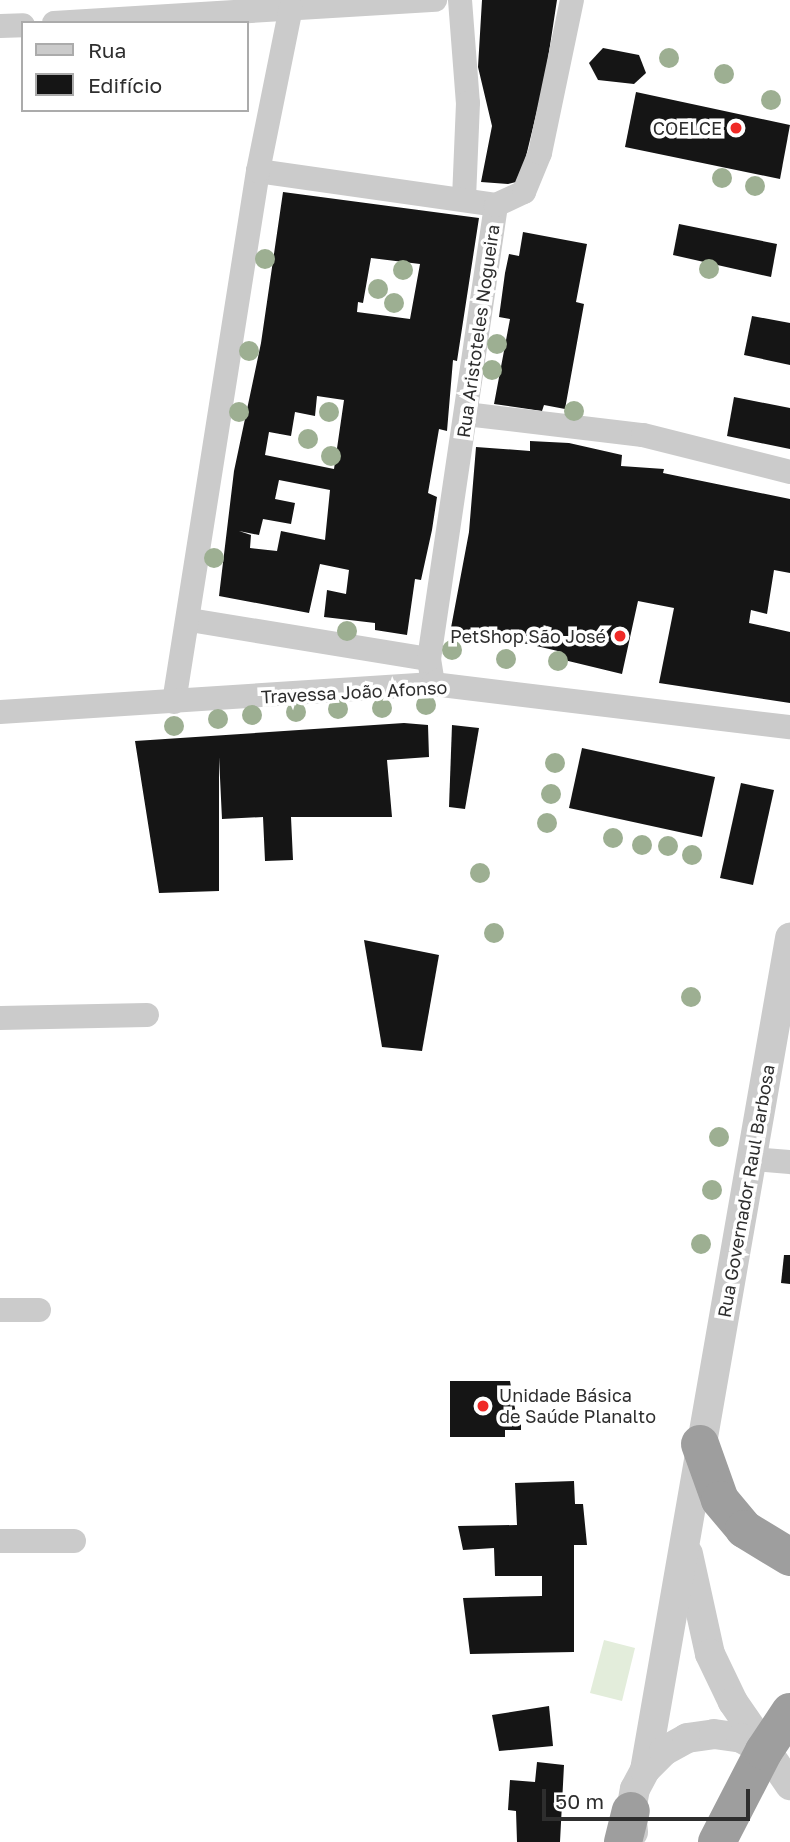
<!DOCTYPE html>
<meta charset="utf-8">
<style>
body{margin:0}
#map{position:relative;width:790px;height:1842px;overflow:hidden;background:#fff;font-family:"Golos Text",sans-serif}
div>[style]{position:absolute}
.green>*{inset:0;background:#e3eddb}
.building>*{inset:0;background:#151515}
.minor>*{height:24px;margin:-12px;padding:0 12px;transform-origin:12px;border-radius:12px;background:#cbcbcb}
.tertiary>*{height:30px;margin:-15px;padding:0 15px;transform-origin:15px;border-radius:15px;background:#cbcbcb}
.trunk>*{height:38px;margin:-19px;padding:0 19px;transform-origin:19px;border-radius:19px;background:#9e9e9e}
.trees>*{width:20px;height:20px;margin:-10px;border-radius:50%;background:#9daf92}
.dots>*{width:19px;height:19px;translate:-50% -50%;box-sizing:border-box;border:4px solid #fff;border-radius:50%}
span{translate:-50% -50%;white-space:nowrap;text-align:center;line-height:1.15;-webkit-text-stroke:7px #fff;paint-order:stroke}
.poi-label{font-size:18px;color:#2e2e2e}
.right{translate:-100% -50%;text-align:right}
.left{translate:0 -50%;text-align:left}
.street-label{font-size:18px;color:#2e2e2e}
.legend{position:absolute;left:21px;top:21px;width:228px;height:91px;box-sizing:border-box;background:#fff;border:2px solid #ababab;margin:0;padding:9px 12px;list-style:none;font-size:21px;color:#2e2e2e}
.legend li{display:flex;align-items:center;gap:14px;height:35px}
.legend b{width:35px;border:2px solid #ababab}
.scale{position:absolute;left:542px;top:1789px;width:208px;height:32px;box-sizing:border-box;border:4px solid #2e2e2e;border-top:0;padding-left:9px;font-size:21px;line-height:24px;white-space:nowrap;color:#2e2e2e;-webkit-text-stroke:5px #fff;paint-order:stroke}
</style>
<div id="map">
<div class="green">
<div style="clip-path:polygon(604px 1640px,635px 1648px,622px 1701px,590px 1693px)"></div>
</div>
<div class="building">
<div style="clip-path:polygon(482px 0,557px 0,545px 78px,520px 181px,508px 184px,481px 182px,492px 126px,478px 67px)"></div>
<div style="clip-path:polygon(603px 48px,639px 55px,646px 73px,634px 84px,598px 80px,589px 63px)"></div>
<div style="clip-path:polygon(636px 92px,790px 125px,780px 179px,625px 147px)"></div>
<div style="clip-path:polygon(evenodd,283px 192px,479px 218px,457px 361px,453px 360px,447px 431px,439px 429px,428px 493px,437px 497px,432px 530px,421px 580px,415px 579px,407px 635px,375px 630px,375px 623px,324px 617px,327px 590px,346px 594px,349px 570px,320px 564px,309px 613px,219px 596px,234px 471px,261px 343px,283px 192px,371px 258px,420px 264px,410px 319px,357px 312px,358px 302px,363px 303px,371px 258px,283px 192px,317px 396px,344px 400px,334px 469px,265px 455px,269px 432px,291px 436px,295px 412px,315px 416px,317px 396px,283px 192px,279px 480px,330px 490px,325px 540px,281px 531px,277px 551px,250px 548px,251px 535px,239px 531px,259px 535px,263px 519px,291px 524px,295px 503px,275px 499px,279px 480px)"></div>
<div style="clip-path:polygon(679px 224px,777px 244px,771px 277px,673px 255px)"></div>
<div style="clip-path:polygon(523px 232px,587px 244px,576px 302px,584px 304px,565px 409px,544px 405px,542px 411px,494px 404px,510px 319px,499px 317px,505px 273px,509px 254px,519px 256px)"></div>
<div style="clip-path:polygon(752px 316px,790px 323px,790px 365px,744px 355px)"></div>
<div style="clip-path:polygon(734px 397px,790px 408px,790px 449px,727px 436px)"></div>
<div style="clip-path:polygon(530px 441px,569px 443px,622px 455px,621px 466px,664px 469px,663px 473px,790px 499px,790px 573px,774px 570px,767px 614px,751px 610px,749px 623px,790px 632px,790px 703px,659px 683px,674px 608px,638px 601px,622px 674px,560px 659px,562px 652px,528px 644px,450px 633px,469px 532px,476px 447px,530px 451px)"></div>
<div style="clip-path:polygon(404px 723px,428px 725px,429px 757px,387px 760px,392px 817px,291px 817px,293px 860px,265px 861px,263px 817px,222px 819px,219px 757px,219px 891px,159px 893px,135px 741px)"></div>
<div style="clip-path:polygon(452px 725px,479px 728px,465px 809px,449px 807px)"></div>
<div style="clip-path:polygon(582px 748px,715px 777px,702px 837px,569px 808px)"></div>
<div style="clip-path:polygon(741px 783px,774px 790px,753px 885px,720px 878px)"></div>
<div style="clip-path:polygon(364px 940px,439px 955px,422px 1051px,382px 1047px)"></div>
<div style="clip-path:polygon(784px 1255px,790px 1255px,790px 1284px,781px 1283px)"></div>
<div style="clip-path:polygon(450px 1381px,510px 1381px,516px 1414px,521px 1414px,521px 1430px,505px 1430px,505px 1437px,450px 1437px)"></div>
<div style="clip-path:polygon(574px 1481px,575px 1504px,583px 1504px,587px 1545px,574px 1545px,574px 1652px,470px 1654px,463px 1598px,542px 1596px,542px 1576px,495px 1576px,494px 1548px,463px 1550px,458px 1526px,517px 1525px,515px 1483px)"></div>
<div style="clip-path:polygon(549px 1706px,553px 1746px,499px 1751px,492px 1715px)"></div>
<div style="clip-path:polygon(537px 1762px,564px 1765px,560px 1842px,517px 1842px,516px 1811px,508px 1810px,510px 1780px,535px 1782px)"></div>
</div>
<div class="minor">
<div style="left:460px;top:0;width:103px;rotate:85.6deg"></div>
<div style="left:468px;top:103px;width:97px;rotate:92.4deg"></div>
<div style="left:54px;top:23px;width:382px;rotate:-3.5deg"></div>
<div style="left:0;top:26px;width:23px;rotate:-2deg"></div>
<div style="left:258px;top:171px;width:240px;rotate:8.1deg"></div>
<div style="left:466px;top:414px;width:178px;rotate:6.8deg"></div>
<div style="left:643px;top:435px;width:152px;rotate:14.1deg"></div>
<div style="left:190px;top:620px;width:242px;rotate:9.3deg"></div>
<div style="left:433px;top:684px;width:25px;rotate:-99deg"></div>
<div style="left:429px;top:659px;width:459px;rotate:-81.6deg"></div>
<div style="left:496px;top:205px;width:31px;rotate:-25deg"></div>
<div style="left:524px;top:192px;width:42px;rotate:-67.7deg"></div>
<div style="left:540px;top:153px;width:156px;rotate:-78.2deg"></div>
<div style="left:174px;top:702px;width:538px;rotate:-81.01deg"></div>
<div style="left:258px;top:171px;width:166px;rotate:-78.6deg"></div>
<div style="left:0;top:712px;width:434px;rotate:-3.7deg"></div>
<div style="left:433px;top:684px;width:360px;rotate:6.9deg"></div>
<div style="left:0;top:1018px;width:147px;rotate:-1.2deg"></div>
<div style="left:754px;top:1159px;width:36px;rotate:5deg"></div>
<div style="left:0;top:1310px;width:39px"></div>
<div style="left:0;top:1541px;width:74px"></div>
</div>
<div class="tertiary">
<div style="left:688px;top:1554px;width:102px;rotate:77.6deg"></div>
<div style="left:710px;top:1654px;width:53px;rotate:64.4deg"></div>
<div style="left:733px;top:1702px;width:101px;rotate:55.5deg"></div>
<div style="left:645px;top:1770px;width:845px;rotate:-80.11deg"></div>
<div style="left:633px;top:1832px;width:21px;rotate:-95deg"></div>
<div style="left:631px;top:1811px;width:22px;rotate:-80deg"></div>
<div style="left:635px;top:1789px;width:21px;rotate:-62deg"></div>
<div style="left:645px;top:1770px;width:27px;rotate:-45deg"></div>
<div style="left:664px;top:1751px;width:26px;rotate:-29deg"></div>
<div style="left:687px;top:1738px;width:27px;rotate:-8deg"></div>
<div style="left:714px;top:1734px;width:27px;rotate:8deg"></div>
<div style="left:741px;top:1738px;width:26px;rotate:29deg"></div>
</div>
<div class="trunk">
<div style="left:700px;top:1444px;width:59px;rotate:70.3deg"></div>
<div style="left:720px;top:1500px;width:38px;rotate:50deg"></div>
<div style="left:744px;top:1529px;width:54px;rotate:31.3deg"></div>
<div style="left:623px;top:1842px;width:32px;rotate:-76deg"></div>
<div style="left:717px;top:1842px;width:102px;rotate:-62.7deg"></div>
<div style="left:764px;top:1751px;width:47px;rotate:-56.3deg"></div>
</div>
<div class="trees">
<div style="left:669px;top:58px"></div>
<div style="left:724px;top:74px"></div>
<div style="left:771px;top:100px"></div>
<div style="left:722px;top:178px"></div>
<div style="left:755px;top:186px"></div>
<div style="left:265px;top:259px"></div>
<div style="left:709px;top:269px"></div>
<div style="left:403px;top:270px"></div>
<div style="left:378px;top:289px"></div>
<div style="left:394px;top:303px"></div>
<div style="left:497px;top:344px"></div>
<div style="left:249px;top:351px"></div>
<div style="left:492px;top:370px"></div>
<div style="left:574px;top:411px"></div>
<div style="left:239px;top:412px"></div>
<div style="left:329px;top:412px"></div>
<div style="left:308px;top:439px"></div>
<div style="left:331px;top:456px"></div>
<div style="left:214px;top:558px"></div>
<div style="left:347px;top:631px"></div>
<div style="left:452px;top:650px"></div>
<div style="left:506px;top:659px"></div>
<div style="left:558px;top:661px"></div>
<div style="left:426px;top:705px"></div>
<div style="left:382px;top:708px"></div>
<div style="left:338px;top:709px"></div>
<div style="left:296px;top:712px"></div>
<div style="left:252px;top:715px"></div>
<div style="left:218px;top:719px"></div>
<div style="left:174px;top:726px"></div>
<div style="left:555px;top:763px"></div>
<div style="left:551px;top:794px"></div>
<div style="left:547px;top:823px"></div>
<div style="left:613px;top:838px"></div>
<div style="left:642px;top:845px"></div>
<div style="left:668px;top:846px"></div>
<div style="left:692px;top:855px"></div>
<div style="left:480px;top:873px"></div>
<div style="left:494px;top:933px"></div>
<div style="left:691px;top:997px"></div>
<div style="left:719px;top:1137px"></div>
<div style="left:712px;top:1190px"></div>
<div style="left:701px;top:1244px"></div>
</div>
<div class="dots">
<div style="left:736px;top:128px;background:#ef2926"></div>
<div style="left:620px;top:636px;background:#ef2926"></div>
<div style="left:483px;top:1406px;background:#ef2926"></div>
</div>
<div class="poi-label">
<span class="right" style="left:722px;top:128px">COELCE</span>
<span class="right" style="left:606px;top:636px">PetShop São José</span>
<span class="left" style="left:499px;top:1406px">Unidade Básica<br>de Saúde Planalto</span>
</div>
<div class="street-label">
<span style="left:478px;top:331px;rotate:-82deg">Rua Aristoteles Nogueira</span>
<span style="left:354px;top:692px;rotate:-3deg">Travessa João Afonso</span>
<span style="left:746px;top:1191px;rotate:-80deg">Rua Governador Raul Barbosa</span>
</div>
<ul class="legend">
<li><b style="height:9px;background:#cbcbcb"></b>Rua</li>
<li><b style="height:19px;background:#151515"></b>Edifício</li>
</ul>
<div class="scale">50 m</div>
</div>
